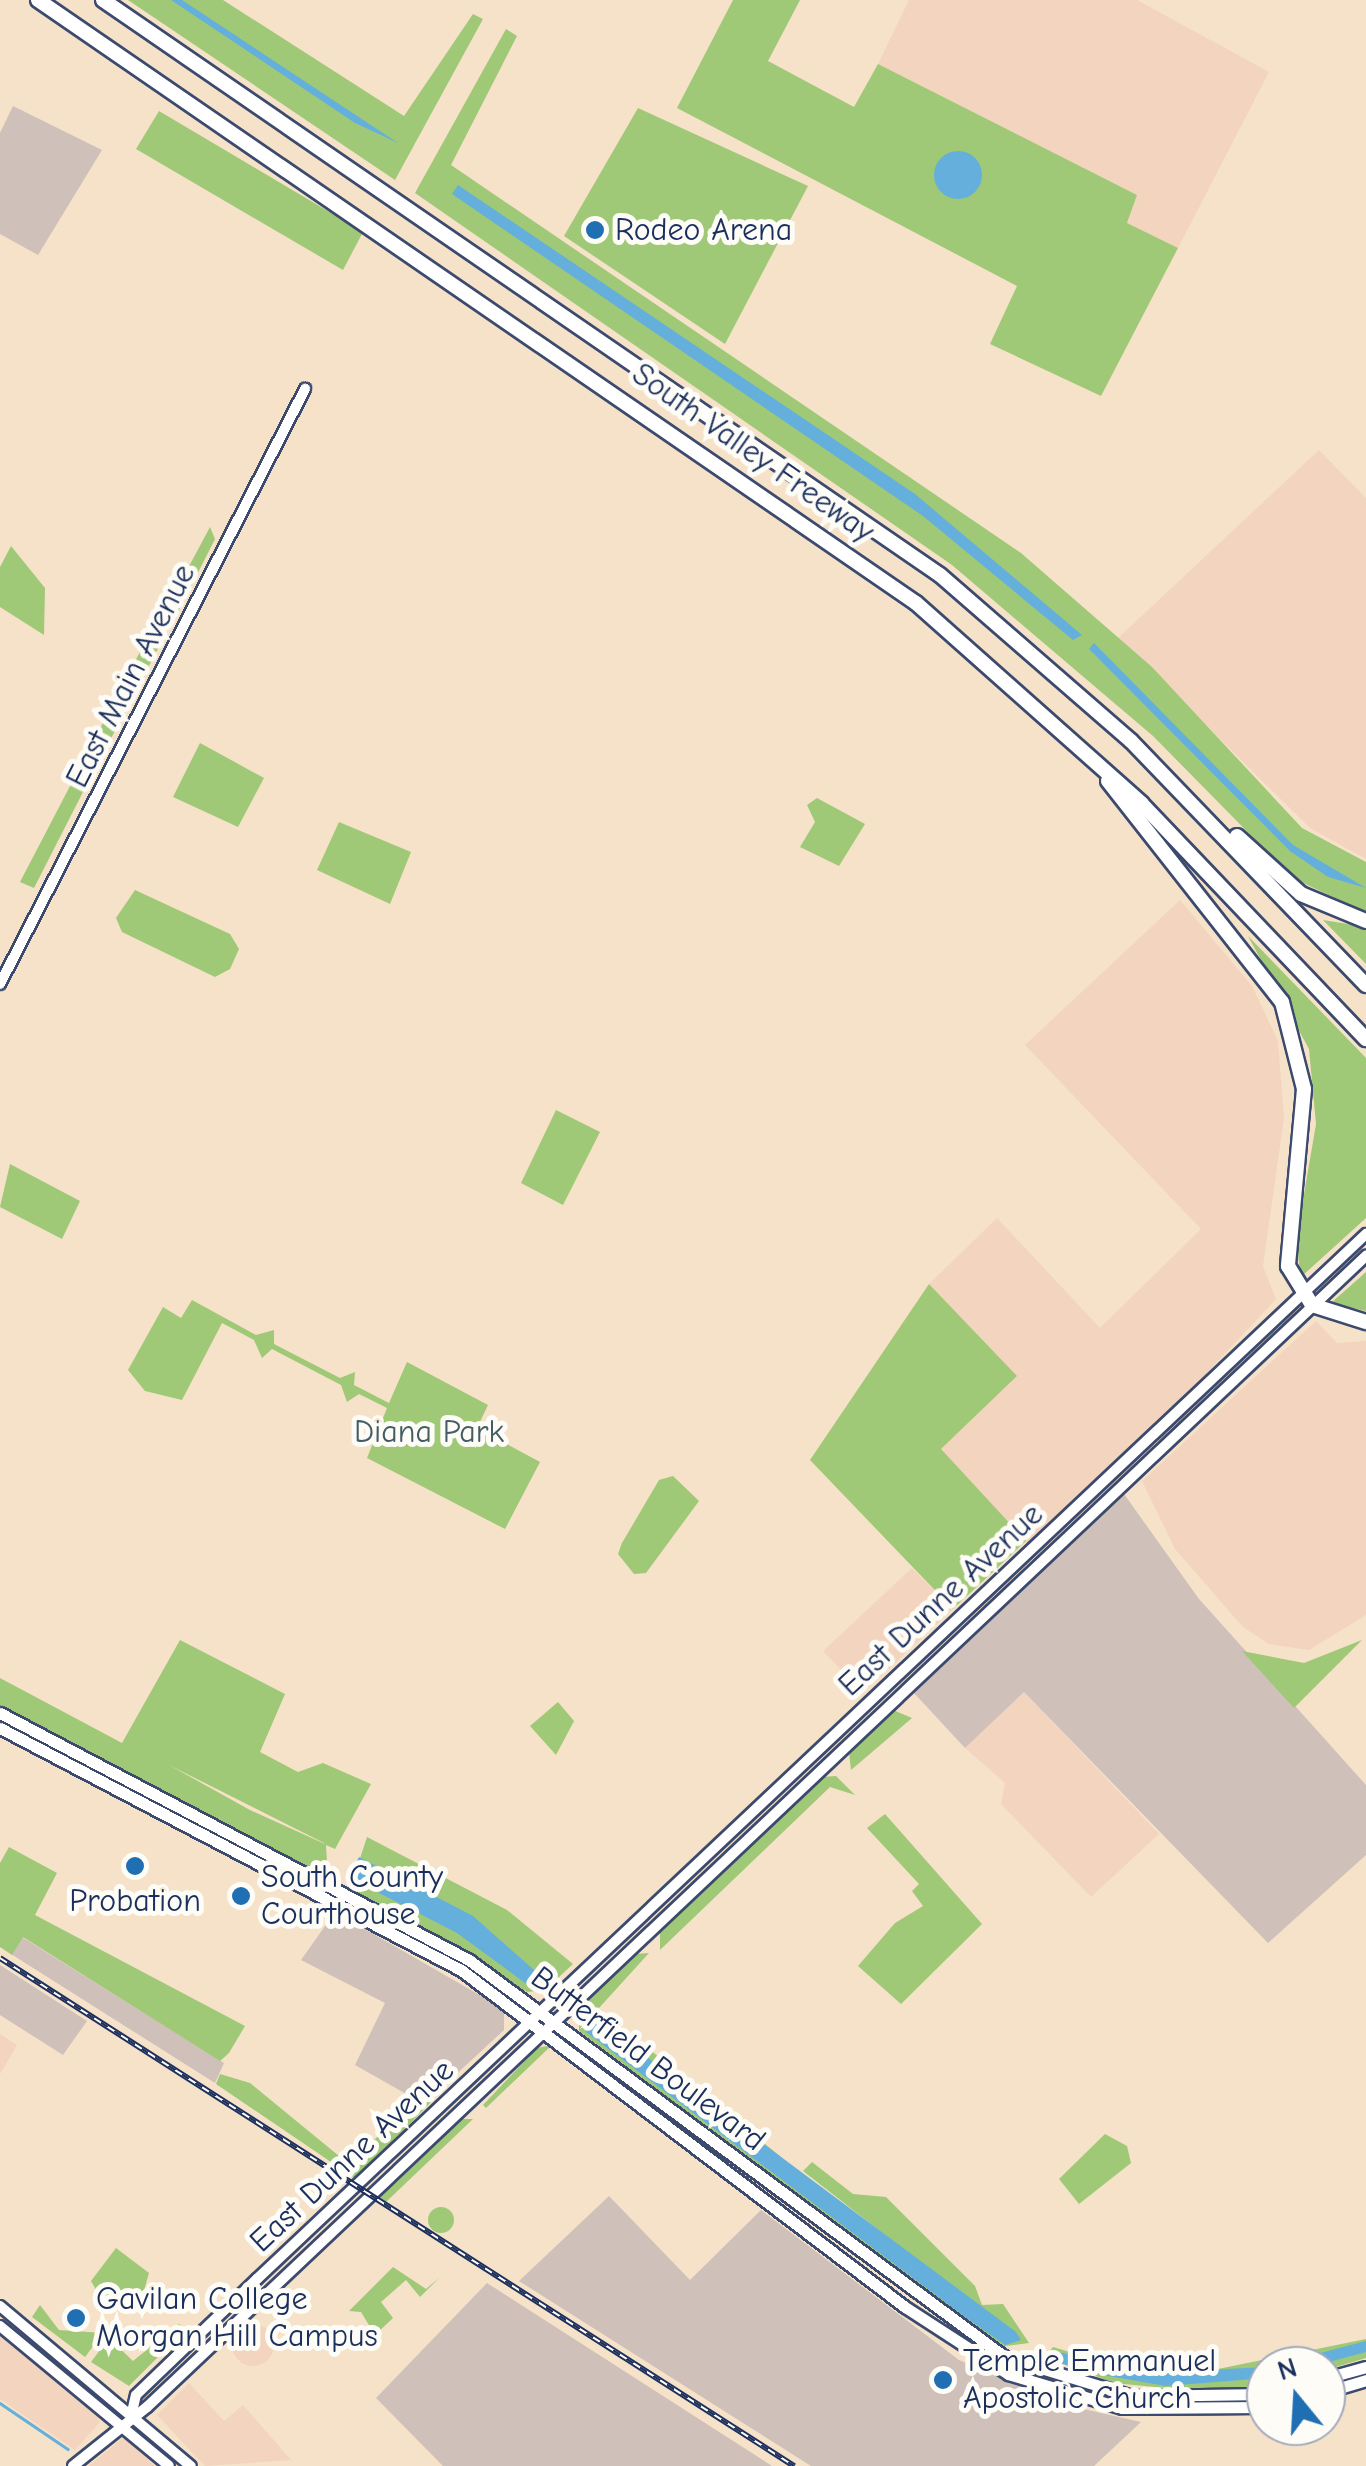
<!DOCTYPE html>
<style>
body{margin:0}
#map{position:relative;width:1366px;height:2466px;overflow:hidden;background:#f5e2c9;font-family:"Comic Neue",sans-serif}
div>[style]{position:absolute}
.built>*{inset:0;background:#f3d4be}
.round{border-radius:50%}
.industrial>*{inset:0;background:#cfc0ba}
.green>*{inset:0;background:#9fc976}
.water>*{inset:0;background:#64afdc}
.stream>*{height:2.5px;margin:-1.25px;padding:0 1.25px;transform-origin:1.25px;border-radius:1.25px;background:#64afdc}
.roads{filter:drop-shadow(2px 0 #3c4a6e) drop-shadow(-2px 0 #3c4a6e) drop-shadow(0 2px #3c4a6e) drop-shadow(0 -2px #3c4a6e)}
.secondary>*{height:10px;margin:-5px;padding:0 5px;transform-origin:5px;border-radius:5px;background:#fff}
.primary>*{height:11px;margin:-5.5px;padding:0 5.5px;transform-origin:5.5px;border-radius:5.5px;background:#fff}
.motorway>*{height:14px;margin:-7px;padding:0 7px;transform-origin:7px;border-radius:7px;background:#fff}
.rail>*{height:6px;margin-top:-3px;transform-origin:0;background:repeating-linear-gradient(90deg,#fdfcf7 0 8px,#1b2f5e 0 16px);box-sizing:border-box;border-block:2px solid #1b2f5e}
.dots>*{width:28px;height:28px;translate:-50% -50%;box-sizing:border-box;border:5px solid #fdfcf7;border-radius:50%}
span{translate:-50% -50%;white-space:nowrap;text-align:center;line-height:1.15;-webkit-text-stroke:10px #fdfcf7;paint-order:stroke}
.poi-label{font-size:32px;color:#1b2f5e}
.left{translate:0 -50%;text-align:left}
.street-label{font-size:32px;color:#1b2f5e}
.park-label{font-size:32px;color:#435d65}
.north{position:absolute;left:1246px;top:2346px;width:100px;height:100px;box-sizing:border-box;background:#fdfcf7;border:2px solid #a3aaba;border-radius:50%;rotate:342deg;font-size:28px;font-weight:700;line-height:40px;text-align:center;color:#1b2f5e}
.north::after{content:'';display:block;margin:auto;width:35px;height:45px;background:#1f6fb2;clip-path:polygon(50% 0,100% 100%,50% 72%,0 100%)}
</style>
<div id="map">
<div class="built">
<div style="clip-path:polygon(909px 0,1137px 0,1269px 72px,1178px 248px,1127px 223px,1137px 195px,878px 64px)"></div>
<div style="clip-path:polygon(1319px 450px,1366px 498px,1366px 859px,1310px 828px,1118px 638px)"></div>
<div style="clip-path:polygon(1180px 900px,1252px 986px,1278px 1041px,1284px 1118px,1263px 1266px,1276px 1299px,1037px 1554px,940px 1450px,1017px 1376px,929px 1284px,997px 1218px,1100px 1328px,1201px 1229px,1025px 1045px)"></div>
<div style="clip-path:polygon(1316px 1321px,1337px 1343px,1366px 1341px,1366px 1615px,1309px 1650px,1269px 1644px,1243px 1627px,1175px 1549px,1142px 1481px)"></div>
<div style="clip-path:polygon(912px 1568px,953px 1609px,863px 1693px,823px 1651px)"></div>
<div style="clip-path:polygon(1024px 1692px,1159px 1834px,1091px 1897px,1001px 1804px,1005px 1783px,965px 1748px)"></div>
<div style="clip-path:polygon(0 2034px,17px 2045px,0 2074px)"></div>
<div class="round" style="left:232px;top:2324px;width:42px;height:42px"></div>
<div style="clip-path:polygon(0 2334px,95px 2411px,100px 2422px,75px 2450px,0 2399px)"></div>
<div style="clip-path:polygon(189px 2383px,224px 2421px,243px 2405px,291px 2460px,205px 2466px,157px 2415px)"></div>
<div style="clip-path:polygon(124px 2437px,155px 2466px,89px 2466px)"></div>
</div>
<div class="industrial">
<div style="clip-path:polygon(13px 106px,102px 150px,38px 255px,0 234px,0 133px)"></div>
<div style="clip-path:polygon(1124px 1494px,1199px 1599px,1366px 1785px,1366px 1855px,1268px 1943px,1024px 1692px,965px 1748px,914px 1693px)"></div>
<div style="clip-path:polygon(335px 1912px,504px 2009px,504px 2030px,424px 2104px,355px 2065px,385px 2003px,301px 1960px)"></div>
<div style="clip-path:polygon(22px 1937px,224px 2063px,215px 2083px,11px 1954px)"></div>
<div style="clip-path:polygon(0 1965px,87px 2021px,63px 2055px,0 2015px)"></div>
<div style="clip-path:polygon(609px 2196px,690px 2280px,761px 2210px,959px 2360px,1070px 2406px,1141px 2422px,1094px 2466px,811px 2466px,519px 2281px)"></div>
<div style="clip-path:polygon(487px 2283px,772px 2466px,443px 2466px,376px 2398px)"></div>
</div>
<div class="green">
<div style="clip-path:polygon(128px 0,223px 0,404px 116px,473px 14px,483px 19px,395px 180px)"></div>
<div style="clip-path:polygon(733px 0,800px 0,768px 61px,854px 107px,878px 64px,1137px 195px,1127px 223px,1178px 248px,1101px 396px,990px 344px,1017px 286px,677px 108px)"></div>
<div style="clip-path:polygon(506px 29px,517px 36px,451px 165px,1021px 553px,1152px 667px,1302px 828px,1366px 862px,1366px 913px,1293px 878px,1153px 736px,952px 565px,415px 193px)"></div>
<div style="clip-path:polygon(638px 108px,808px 186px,725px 344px,564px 236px)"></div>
<div style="clip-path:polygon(159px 111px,363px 232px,343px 270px,136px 149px)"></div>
<div style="clip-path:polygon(210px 527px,215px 539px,178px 612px,164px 613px)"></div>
<div style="clip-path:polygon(11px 546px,45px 588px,44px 635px,0 607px,0 567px)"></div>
<div style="clip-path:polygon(154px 625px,162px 641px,83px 792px,34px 888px,20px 882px)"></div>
<div style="clip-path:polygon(200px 743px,264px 778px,238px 827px,173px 797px)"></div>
<div style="clip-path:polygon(817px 798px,865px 824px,839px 866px,800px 847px,815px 822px,807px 805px)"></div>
<div style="clip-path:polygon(339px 822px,411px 852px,390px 904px,317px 870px)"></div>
<div style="clip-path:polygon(135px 890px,230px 934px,239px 949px,230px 969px,215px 977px,122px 932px,116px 918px)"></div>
<div style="clip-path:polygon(1323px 920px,1366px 927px,1366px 964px)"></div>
<div style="clip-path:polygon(1248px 936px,1366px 1058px,1366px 1218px,1301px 1277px,1296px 1241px,1316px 1124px,1309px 1049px)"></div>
<div style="clip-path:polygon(556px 1110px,600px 1132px,563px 1205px,521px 1183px)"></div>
<div style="clip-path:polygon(10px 1164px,80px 1201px,62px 1239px,0 1207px)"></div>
<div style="clip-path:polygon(1366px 1272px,1366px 1311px,1331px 1303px)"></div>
<div style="clip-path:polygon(929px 1284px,1017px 1376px,941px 1449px,1026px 1541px,953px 1609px,810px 1460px)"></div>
<div style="clip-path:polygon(192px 1300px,256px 1335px,274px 1330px,274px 1344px,340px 1378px,355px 1372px,354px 1385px,389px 1403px,407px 1362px,488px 1405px,477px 1428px,540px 1462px,505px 1529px,367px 1458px,387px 1408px,359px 1394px,347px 1402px,341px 1385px,272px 1349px,262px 1358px,254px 1340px,222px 1323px,182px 1400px,145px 1391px,128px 1370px,163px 1307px,181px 1318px)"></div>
<div style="clip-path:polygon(673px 1476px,699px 1501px,646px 1573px,634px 1574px,618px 1554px,622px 1543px,659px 1480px)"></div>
<div style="clip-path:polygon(evenodd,180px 1640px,285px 1694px,260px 1752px,298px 1772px,323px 1763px,371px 1784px,335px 1849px,326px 1845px,327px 1862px,309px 1867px,0 1707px,0 1678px,122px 1743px,180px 1640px,169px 1765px,324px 1843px,325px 1844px,250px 1810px,169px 1765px)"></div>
<div style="clip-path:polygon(1362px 1640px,1294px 1708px,1242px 1651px,1304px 1663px)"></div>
<div style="clip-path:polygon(558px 1702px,574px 1721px,556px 1755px,530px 1726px)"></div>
<div style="clip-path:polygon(893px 1710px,912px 1718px,851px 1770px,849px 1752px)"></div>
<div style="clip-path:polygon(836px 1776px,855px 1795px,830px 1787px,660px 1950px,660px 1931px,823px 1777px)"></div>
<div style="clip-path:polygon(885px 1814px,982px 1924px,901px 2004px,858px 1966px,895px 1923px,923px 1906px,912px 1891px,919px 1884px,867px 1828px)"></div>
<div style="clip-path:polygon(367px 1837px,507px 1910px,573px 1964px,545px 1990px,527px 1992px,350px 1889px)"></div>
<div style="clip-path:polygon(9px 1847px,57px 1873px,35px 1915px,245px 2026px,229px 2053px,220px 2061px,23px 1937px,12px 1955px,0 1947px,0 1863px)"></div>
<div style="clip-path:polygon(649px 1953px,599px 2008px,831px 2198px,948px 2284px,803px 2171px,812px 2162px,853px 2194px,886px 2197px,975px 2286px,982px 2305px,1003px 2304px,1029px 2343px,997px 2347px,579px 2031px,579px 2008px,635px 1954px)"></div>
<div style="clip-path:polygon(552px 2045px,486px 2108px,483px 2105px,537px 2048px)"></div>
<div style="clip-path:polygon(220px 2074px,250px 2083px,350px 2165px,419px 2094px,432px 2101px,356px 2179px,216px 2084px)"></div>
<div style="clip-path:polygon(462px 2119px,473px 2119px,386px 2202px,380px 2197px)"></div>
<div style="clip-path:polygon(1105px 2134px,1127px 2146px,1131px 2163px,1079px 2204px,1059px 2179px)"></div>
<div class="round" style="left:428px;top:2207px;width:26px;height:26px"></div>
<div style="clip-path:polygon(116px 2248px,149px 2273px,143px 2294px,124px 2306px,102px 2300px,91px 2281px)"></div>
<div style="clip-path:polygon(393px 2267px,426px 2289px,439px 2278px,420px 2297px,406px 2280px,381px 2302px,393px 2318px,375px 2335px,361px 2312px,349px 2311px)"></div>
<div style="clip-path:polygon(40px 2305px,59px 2330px,103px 2333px,85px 2357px,32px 2317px)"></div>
<div style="clip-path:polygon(179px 2324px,186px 2329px,129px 2386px,91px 2362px,109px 2338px,133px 2361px)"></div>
<div style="clip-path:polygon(1366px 2339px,1366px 2358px,1326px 2370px,1266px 2366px,1266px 2385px,1209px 2392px,1113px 2383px,1046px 2356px,1053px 2347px,1114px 2365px,1198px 2373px)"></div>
</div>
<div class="water">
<div style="clip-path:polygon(171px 0,182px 0,398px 143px,355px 123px)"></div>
<div class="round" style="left:934px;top:151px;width:48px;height:48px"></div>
<div style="clip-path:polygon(458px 185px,915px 494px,1082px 635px,1073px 640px,923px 516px,452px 194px)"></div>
<div style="clip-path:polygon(1094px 643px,1293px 845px,1366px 888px,1328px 877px,1290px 851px,1089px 649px)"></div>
<div style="clip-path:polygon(359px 1857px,473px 1916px,550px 1984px,532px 1988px,457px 1933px,348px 1877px)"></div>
<div style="clip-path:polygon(585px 2011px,1016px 2332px,1021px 2340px,1005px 2345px,968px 2319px,729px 2140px,586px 2032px)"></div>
<div style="clip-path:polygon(1366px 2341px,1366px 2352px,1314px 2366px,1271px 2366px)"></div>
<div style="clip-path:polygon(1050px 2350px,1149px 2373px,1266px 2367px,1266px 2378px,1166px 2386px,1091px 2373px,1053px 2361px)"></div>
</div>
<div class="stream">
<div style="left:0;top:2403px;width:82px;rotate:34.1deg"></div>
</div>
<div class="roads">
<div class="secondary">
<div style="left:0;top:984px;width:669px;rotate:-62.86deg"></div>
<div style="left:0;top:2306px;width:249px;rotate:40deg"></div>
<div style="left:0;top:2326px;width:219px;rotate:39.6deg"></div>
<div style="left:132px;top:2412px;width:17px;rotate:-77deg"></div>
<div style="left:136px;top:2395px;width:168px;rotate:-43.8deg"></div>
<div style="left:257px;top:2279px;width:1524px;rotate:-43.3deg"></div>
<div style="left:73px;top:2466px;width:95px;rotate:-38.6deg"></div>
<div style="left:147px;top:2407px;width:1677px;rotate:-43.36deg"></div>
</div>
<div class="primary">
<div style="left:0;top:1713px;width:530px;rotate:27.77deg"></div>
<div style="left:469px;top:1960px;width:667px;rotate:36.53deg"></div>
<div style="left:1005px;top:2357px;width:133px;rotate:17.1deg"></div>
<div style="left:1132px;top:2396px;width:134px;rotate:-0.9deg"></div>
<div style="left:0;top:1728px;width:521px;rotate:27.7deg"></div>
<div style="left:461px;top:1970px;width:557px;rotate:37.2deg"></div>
<div style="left:905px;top:2307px;width:123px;rotate:33deg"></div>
<div style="left:1008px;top:2374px;width:119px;rotate:16.6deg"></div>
<div style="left:1122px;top:2408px;width:144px;rotate:-0.4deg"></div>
<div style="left:1326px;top:2378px;width:41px;rotate:-15.4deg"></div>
<div style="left:1326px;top:2392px;width:42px;rotate:-16.7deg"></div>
</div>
<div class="motorway">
<div style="left:38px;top:0;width:1065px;rotate:34.48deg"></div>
<div style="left:916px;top:603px;width:302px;rotate:41.6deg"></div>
<div style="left:1142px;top:804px;width:325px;rotate:46.4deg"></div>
<div style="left:103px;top:0;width:1015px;rotate:34.49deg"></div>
<div style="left:940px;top:575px;width:253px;rotate:41deg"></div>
<div style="left:1131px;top:741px;width:339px;rotate:46.1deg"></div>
<div style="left:1108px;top:781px;width:281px;rotate:51.8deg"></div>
<div style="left:1282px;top:1002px;width:90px;rotate:75.8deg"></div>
<div style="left:1304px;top:1089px;width:178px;rotate:95.2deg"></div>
<div style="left:1288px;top:1266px;width:46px;rotate:58.4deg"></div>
<div style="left:1312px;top:1305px;width:57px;rotate:17.5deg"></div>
<div style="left:1237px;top:836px;width:86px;rotate:42.2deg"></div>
<div style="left:1301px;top:894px;width:70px;rotate:22.6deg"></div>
</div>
</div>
<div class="rail">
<div style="left:0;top:1958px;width:943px;rotate:32.61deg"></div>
</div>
<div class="dots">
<div style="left:595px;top:230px;background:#1f6fb2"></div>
<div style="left:135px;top:1866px;background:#1f6fb2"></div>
<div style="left:241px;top:1896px;background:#1f6fb2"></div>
<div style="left:76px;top:2318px;background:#1f6fb2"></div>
<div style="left:943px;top:2380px;background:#1f6fb2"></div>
</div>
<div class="poi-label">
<span class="left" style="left:615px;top:230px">Rodeo Arena</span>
<span class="left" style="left:261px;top:1896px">South County<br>Courthouse</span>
<span style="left:135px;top:1901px">Probation</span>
<span class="left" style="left:96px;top:2318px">Gavilan College<br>Morgan Hill Campus</span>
<span class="left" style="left:963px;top:2380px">Temple Emmanuel<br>Apostolic Church</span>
</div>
<div class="street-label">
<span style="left:753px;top:453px;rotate:35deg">South Valley Freeway</span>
<span style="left:131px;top:676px;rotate:-63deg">East Main Avenue</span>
<span style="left:941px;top:1600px;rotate:-43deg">East Dunne Avenue</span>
<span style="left:648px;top:2059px;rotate:37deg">Butterfield Boulevard</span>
<span style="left:352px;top:2156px;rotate:-43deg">East Dunne Avenue</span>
</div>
<div class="park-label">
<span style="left:429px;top:1432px">Diana Park</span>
</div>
<div class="north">N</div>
</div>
